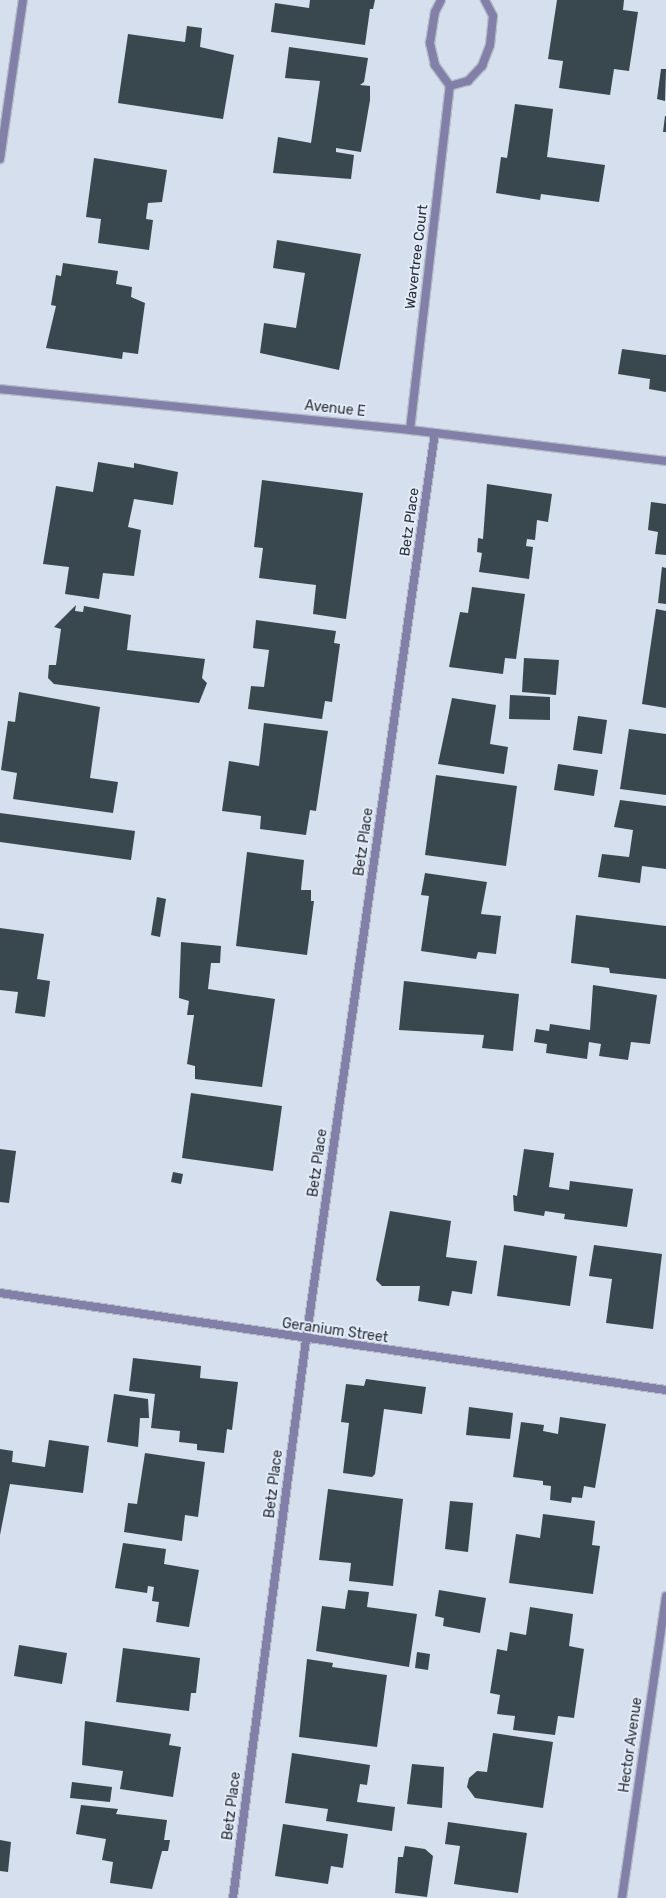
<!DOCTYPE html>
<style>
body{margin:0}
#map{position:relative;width:666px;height:1898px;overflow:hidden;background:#d6dfed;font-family:Rubik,sans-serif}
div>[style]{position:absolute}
.building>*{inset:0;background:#39474e}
.roads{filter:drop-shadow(1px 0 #b4bcc8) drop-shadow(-1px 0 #b4bcc8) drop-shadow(0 1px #b4bcc8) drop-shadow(0 -1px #b4bcc8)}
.minor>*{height:8px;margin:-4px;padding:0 4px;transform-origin:4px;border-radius:4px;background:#827fa8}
span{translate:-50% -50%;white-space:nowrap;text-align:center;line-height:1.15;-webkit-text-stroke:4px #e3ecfa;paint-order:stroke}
.street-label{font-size:14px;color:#2c3035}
</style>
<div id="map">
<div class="building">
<div style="clip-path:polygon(310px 0,375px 0,373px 9px,370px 9px,365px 45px,271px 32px,275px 3px,309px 8px)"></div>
<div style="clip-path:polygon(557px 0,624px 0,623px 10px,638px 12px,629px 71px,614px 69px,610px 95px,559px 88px,563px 61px,548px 59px)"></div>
<div style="clip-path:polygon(187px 26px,202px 28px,200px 47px,234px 55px,223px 119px,118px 103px,128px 34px,185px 42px)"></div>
<div style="clip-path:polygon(289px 47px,368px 58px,364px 82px,360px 85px,370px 86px,370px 100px,361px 152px,336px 148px,336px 152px,354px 155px,351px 179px,273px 173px,278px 137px,311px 143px,320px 81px,285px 78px)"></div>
<div style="clip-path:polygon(661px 69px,666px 69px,665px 101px,657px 99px)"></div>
<div style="clip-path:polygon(515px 104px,553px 109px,547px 157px,605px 165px,599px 202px,541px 194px,540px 200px,496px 193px,501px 157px,507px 158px)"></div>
<div style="clip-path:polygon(665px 116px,666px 116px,666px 132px,663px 132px)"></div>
<div style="clip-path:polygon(94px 158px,167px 170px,162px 202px,148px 203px,146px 219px,153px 220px,149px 250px,98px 243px,101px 219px,86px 217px)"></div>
<div style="clip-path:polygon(277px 240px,361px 254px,339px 370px,260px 353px,264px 323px,296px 328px,305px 273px,273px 268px)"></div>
<div style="clip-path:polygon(63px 263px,118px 271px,116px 284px,132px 287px,131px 297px,145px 303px,138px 354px,123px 352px,122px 359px,46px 348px,56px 306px,51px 305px,56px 275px,61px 276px)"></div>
<div style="clip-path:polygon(622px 349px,666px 355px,666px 392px,649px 389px,650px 379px,618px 374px)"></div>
<div style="clip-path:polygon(98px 462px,134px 468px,134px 463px,178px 472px,173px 505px,134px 499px,128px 527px,141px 530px,134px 576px,103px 573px,99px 599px,65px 594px,69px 567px,43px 564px,56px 486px,93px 492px)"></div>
<div style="clip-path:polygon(262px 480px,363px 493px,346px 619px,313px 614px,316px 585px,259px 578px,263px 548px,254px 547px)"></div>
<div style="clip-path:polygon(487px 484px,552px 494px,548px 522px,537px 520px,535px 540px,527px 539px,526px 546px,533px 547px,529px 579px,479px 572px,482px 553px,477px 552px,478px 538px,483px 539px)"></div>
<div style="clip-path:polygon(651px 502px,666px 504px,666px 555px,655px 554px,658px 532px,648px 530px)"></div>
<div style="clip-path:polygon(662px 567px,666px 568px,666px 604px,658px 603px)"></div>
<div style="clip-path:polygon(472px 587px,525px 594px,516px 659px,505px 658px,503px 674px,449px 667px,460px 612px,468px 613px)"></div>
<div style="clip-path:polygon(76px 605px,75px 611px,83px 612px,84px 606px,131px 615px,127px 650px,205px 659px,202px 678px,207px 683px,199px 703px,54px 684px,48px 678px,49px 665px,56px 665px,61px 629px,54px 627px)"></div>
<div style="clip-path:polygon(656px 609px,666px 611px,666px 708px,642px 704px)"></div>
<div style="clip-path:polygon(256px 620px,336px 631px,334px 643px,340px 644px,332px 702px,325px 701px,322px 719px,248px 709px,251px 686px,264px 687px,269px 650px,253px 648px)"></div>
<div style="clip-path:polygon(524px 658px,559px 660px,556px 695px,522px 692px)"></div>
<div style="clip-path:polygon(19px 692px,100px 707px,90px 778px,118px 782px,113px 813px,13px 799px,17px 773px,1px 770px,8px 721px,15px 722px)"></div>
<div style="clip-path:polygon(510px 695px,550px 697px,550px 720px,509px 719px)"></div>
<div style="clip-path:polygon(452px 698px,496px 705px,490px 744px,508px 747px,504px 774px,438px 764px)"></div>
<div style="clip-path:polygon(578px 716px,607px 720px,602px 754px,573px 750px)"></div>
<div style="clip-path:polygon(264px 723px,328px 731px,316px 811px,310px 810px,306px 835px,260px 829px,261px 816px,222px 811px,229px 761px,259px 766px)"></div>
<div style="clip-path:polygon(629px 729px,666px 734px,666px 795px,620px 789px)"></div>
<div style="clip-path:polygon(558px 764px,598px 770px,594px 796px,554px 790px)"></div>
<div style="clip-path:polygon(436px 775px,517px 786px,506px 866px,425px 855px)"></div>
<div style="clip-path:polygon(620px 800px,666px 806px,666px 869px,642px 866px,640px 883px,598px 877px,602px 854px,629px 857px,633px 830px,614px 827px)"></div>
<div style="clip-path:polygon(0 813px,135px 831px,131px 860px,0 842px)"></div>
<div style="clip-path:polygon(247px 852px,304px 860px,301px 890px,311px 890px,311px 901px,314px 901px,307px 955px,236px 946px)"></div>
<div style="clip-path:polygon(425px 873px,487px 882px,481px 914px,501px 916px,496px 954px,478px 952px,476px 959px,421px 951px,429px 896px,421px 895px)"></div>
<div style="clip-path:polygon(157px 897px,166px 899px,160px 937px,151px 935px)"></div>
<div style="clip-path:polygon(576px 915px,666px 926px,666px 979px,610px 973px,609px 968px,571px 963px)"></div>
<div style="clip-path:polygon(0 928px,44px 934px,37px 979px,50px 981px,45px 1017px,15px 1013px,18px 992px,0 990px)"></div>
<div style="clip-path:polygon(181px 942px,221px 946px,220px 963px,211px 963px,208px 989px,275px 999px,262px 1087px,195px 1079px,195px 1066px,187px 1064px,194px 1015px,187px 1015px,189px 1001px,179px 998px)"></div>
<div style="clip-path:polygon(404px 981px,519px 994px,513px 1051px,482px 1048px,484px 1035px,399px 1030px)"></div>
<div style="clip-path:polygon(593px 985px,657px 995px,650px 1044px,631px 1042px,628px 1060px,599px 1056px,601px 1044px,589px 1042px,587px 1059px,546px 1053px,547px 1044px,534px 1042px,536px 1029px,549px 1031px,550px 1024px,590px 1030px)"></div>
<div style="clip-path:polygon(191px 1093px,282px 1106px,273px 1171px,182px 1158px)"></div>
<div style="clip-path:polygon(0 1149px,16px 1151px,9px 1203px,0 1202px)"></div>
<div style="clip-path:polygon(524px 1149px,554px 1153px,549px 1187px,569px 1190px,570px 1181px,633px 1189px,627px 1227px,564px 1219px,565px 1214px,545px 1211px,544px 1216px,514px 1211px,513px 1195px,517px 1196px)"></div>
<div style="clip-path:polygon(173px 1172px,183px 1174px,181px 1184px,171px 1182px)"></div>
<div style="clip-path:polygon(390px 1211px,451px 1221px,446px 1257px,477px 1261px,472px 1294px,452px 1291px,449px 1306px,418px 1301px,420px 1286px,382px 1286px,376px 1280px)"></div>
<div style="clip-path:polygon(504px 1245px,577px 1256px,570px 1306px,497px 1296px)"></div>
<div style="clip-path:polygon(594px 1245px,662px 1254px,653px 1329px,606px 1323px,612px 1279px,589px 1276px)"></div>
<div style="clip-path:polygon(133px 1358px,201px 1366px,200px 1378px,238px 1382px,232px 1430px,227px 1429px,224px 1453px,197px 1450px,197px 1444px,179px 1442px,180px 1431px,151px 1428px,155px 1394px,129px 1391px)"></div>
<div style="clip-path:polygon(366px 1379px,426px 1387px,422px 1414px,384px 1409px,375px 1474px,372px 1477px,343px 1473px,349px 1423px,341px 1422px,346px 1384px,364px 1386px)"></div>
<div style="clip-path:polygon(114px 1394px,148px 1399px,149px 1418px,140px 1418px,138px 1447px,107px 1442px)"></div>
<div style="clip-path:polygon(469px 1407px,513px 1413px,510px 1439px,466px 1435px)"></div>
<div style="clip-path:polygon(560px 1417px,606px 1424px,595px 1488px,584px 1486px,582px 1498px,572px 1497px,571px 1503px,550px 1500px,551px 1486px,543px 1485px,543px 1481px,513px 1477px,521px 1422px,544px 1425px,543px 1431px,558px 1434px)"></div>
<div style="clip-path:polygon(49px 1440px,89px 1446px,83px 1493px,10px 1484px,0 1535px,0 1449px,13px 1451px,12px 1462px,45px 1467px)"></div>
<div style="clip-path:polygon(145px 1453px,205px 1462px,198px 1517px,185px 1515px,182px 1541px,124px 1532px,128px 1503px,137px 1504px)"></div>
<div style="clip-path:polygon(328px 1489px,403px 1499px,393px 1586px,349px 1581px,351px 1563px,319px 1560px)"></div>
<div style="clip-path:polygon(450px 1501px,473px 1503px,468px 1552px,445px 1549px)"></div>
<div style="clip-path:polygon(543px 1514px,595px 1521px,592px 1545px,600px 1546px,593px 1594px,509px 1583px,516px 1534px,540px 1538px)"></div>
<div style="clip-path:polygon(123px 1543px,166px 1549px,164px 1564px,199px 1570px,189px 1627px,156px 1622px,159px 1602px,152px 1601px,154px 1587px,148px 1586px,147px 1593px,115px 1588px)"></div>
<div style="clip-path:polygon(348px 1590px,369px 1592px,367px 1607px,417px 1614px,409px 1667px,316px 1651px,322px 1606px,345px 1609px)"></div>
<div style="clip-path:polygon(439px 1590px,486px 1598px,480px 1633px,443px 1626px,444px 1618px,435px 1616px)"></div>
<div style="clip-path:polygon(530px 1607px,573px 1614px,569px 1646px,584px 1649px,574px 1718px,558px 1716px,555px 1735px,513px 1730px,515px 1716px,497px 1714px,500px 1695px,490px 1693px,497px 1649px,507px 1651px,510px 1632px,526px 1635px)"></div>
<div style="clip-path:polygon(19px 1645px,67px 1653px,62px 1684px,14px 1676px)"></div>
<div style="clip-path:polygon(123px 1648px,200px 1658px,196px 1693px,191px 1693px,189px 1711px,116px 1702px)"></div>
<div style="clip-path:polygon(417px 1652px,430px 1654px,428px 1670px,415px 1668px)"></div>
<div style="clip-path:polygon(307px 1659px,333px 1663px,332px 1667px,387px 1675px,377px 1747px,299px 1737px)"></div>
<div style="clip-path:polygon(85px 1721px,171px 1734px,169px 1745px,181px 1747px,173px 1797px,120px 1789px,123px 1771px,82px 1765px)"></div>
<div style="clip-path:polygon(493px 1733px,553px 1742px,543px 1808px,475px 1798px,467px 1787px,469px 1778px,477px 1771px,487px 1772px)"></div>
<div style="clip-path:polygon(292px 1753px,370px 1765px,367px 1785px,360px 1784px,357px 1802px,395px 1807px,392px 1831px,326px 1821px,328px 1809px,285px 1803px)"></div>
<div style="clip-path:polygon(412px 1764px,444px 1767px,442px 1808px,407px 1804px)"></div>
<div style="clip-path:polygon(72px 1782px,112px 1787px,110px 1802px,70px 1798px)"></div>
<div style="clip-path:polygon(81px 1805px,118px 1809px,116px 1814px,167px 1820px,164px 1840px,170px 1840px,168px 1851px,162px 1851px,152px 1889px,110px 1883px,113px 1862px,102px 1860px,106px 1839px,76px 1834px)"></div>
<div style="clip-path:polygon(448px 1822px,527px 1833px,518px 1893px,454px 1884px,460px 1846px,445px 1844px)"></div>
<div style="clip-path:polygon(283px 1824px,348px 1834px,343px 1868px,331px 1866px,328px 1884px,275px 1876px)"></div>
<div style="clip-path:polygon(0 1840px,11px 1842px,8px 1872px,0 1871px)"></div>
<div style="clip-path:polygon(405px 1846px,425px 1849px,433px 1856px,427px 1897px,395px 1893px,398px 1857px,403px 1857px)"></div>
</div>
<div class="roads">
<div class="minor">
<div style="left:450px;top:86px;width:19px;rotate:-16deg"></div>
<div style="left:468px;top:81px;width:21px;rotate:-47deg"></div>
<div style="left:482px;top:66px;width:22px;rotate:-69deg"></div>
<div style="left:490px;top:45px;width:29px;rotate:-84deg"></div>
<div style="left:493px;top:16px;width:18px;rotate:-117deg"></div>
<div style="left:0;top:159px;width:161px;rotate:-81.8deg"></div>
<div style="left:0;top:389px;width:412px;rotate:5.7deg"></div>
<div style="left:410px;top:430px;width:258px;rotate:6.9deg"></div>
<div style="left:410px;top:430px;width:346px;rotate:-83.4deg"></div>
<div style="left:450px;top:86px;width:26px;rotate:-126deg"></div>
<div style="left:435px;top:65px;width:23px;rotate:-103deg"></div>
<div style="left:430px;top:43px;width:31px;rotate:-81deg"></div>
<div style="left:435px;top:12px;width:13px;rotate:-63deg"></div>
<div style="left:0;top:1293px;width:673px;rotate:8.29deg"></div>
<div style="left:233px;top:1898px;width:563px;rotate:-82.55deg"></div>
<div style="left:306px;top:1340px;width:916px;rotate:-81.91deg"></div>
<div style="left:622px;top:1898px;width:305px;rotate:-81.7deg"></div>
</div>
</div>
<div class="street-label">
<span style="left:417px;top:257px;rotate:-83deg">Wavertree Court</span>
<span style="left:335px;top:409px;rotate:6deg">Avenue E</span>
<span style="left:410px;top:522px;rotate:-82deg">Betz Place</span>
<span style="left:364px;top:842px;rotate:-82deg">Betz Place</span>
<span style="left:318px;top:1163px;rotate:-82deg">Betz Place</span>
<span style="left:335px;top:1331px;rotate:8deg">Geranium Street</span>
<span style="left:274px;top:1484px;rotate:-83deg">Betz Place</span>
<span style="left:631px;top:1745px;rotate:-82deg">Hector Avenue</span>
<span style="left:232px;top:1806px;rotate:-83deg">Betz Place</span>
</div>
</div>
